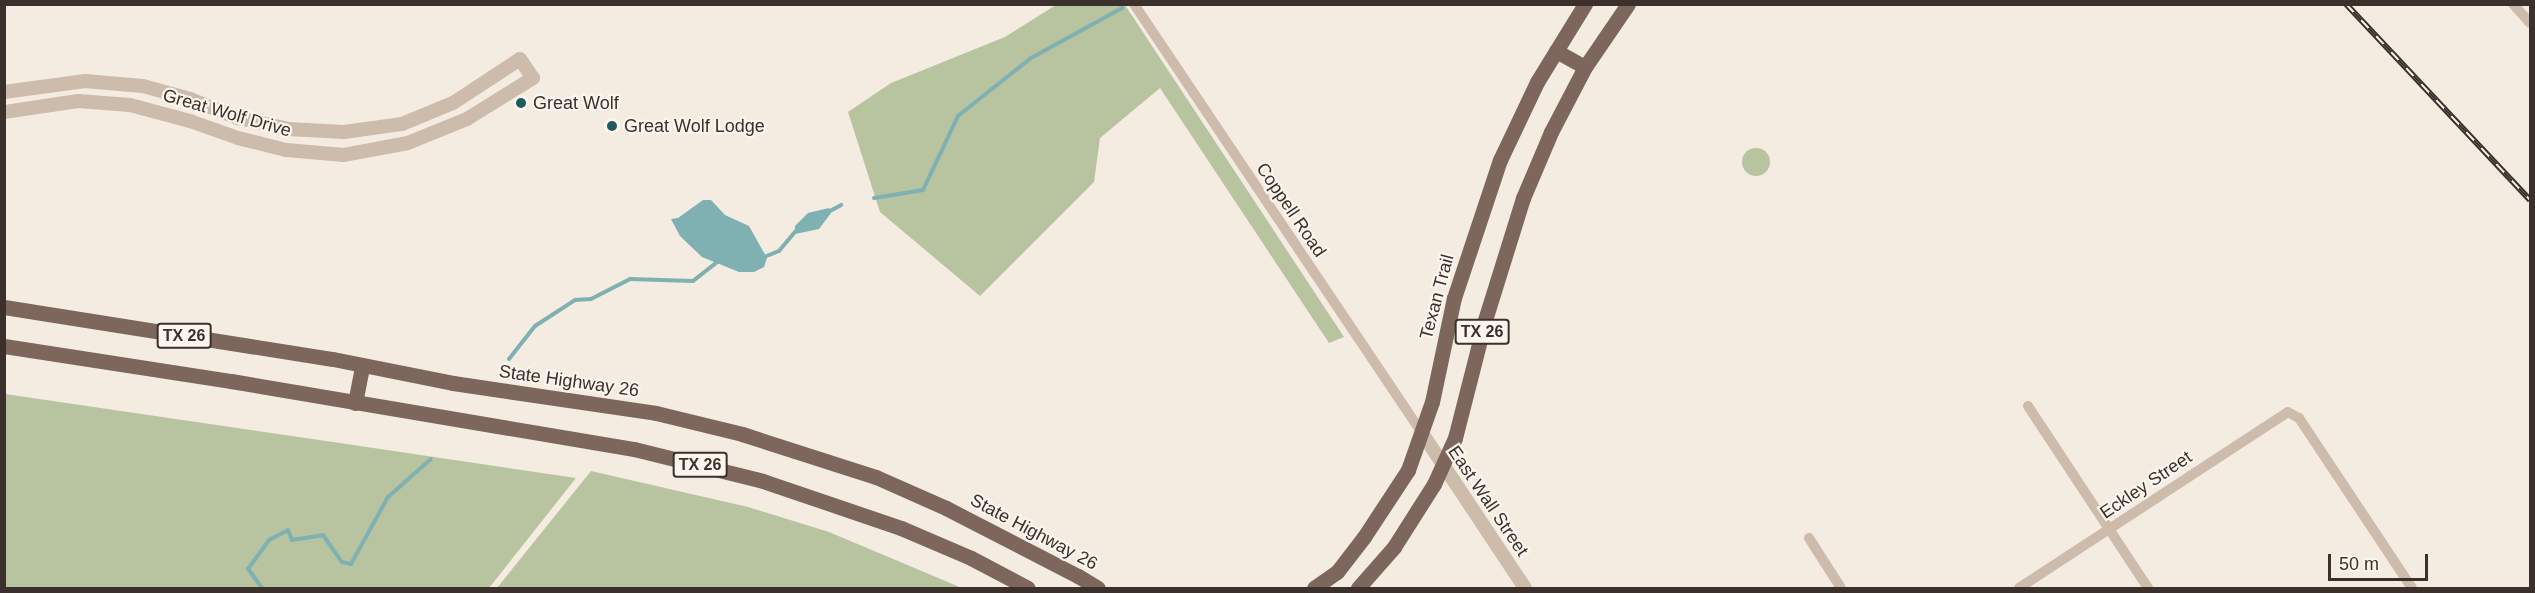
<!DOCTYPE html>
<style>
body{margin:0}
#map{position:relative;width:2535px;height:593px;overflow:hidden;background:#f4ebe1;font-family:Arial,sans-serif}
div>[style]{position:absolute}
.green>*{inset:0;background:#b8c4a0}
.round{border-radius:50%}
.water>*{inset:0;background:#7fb0b2}
.stream>*{height:4px;margin:-2px;padding:0 2px;transform-origin:2px;border-radius:2px;background:#7fb0b2}
.minor>*{height:10px;margin:-5px;padding:0 5px;transform-origin:5px;border-radius:5px;background:#cdbbac}
.tertiary>*{height:14px;margin:-7px;padding:0 7px;transform-origin:7px;border-radius:7px;background:#cdbbac}
.primary>*{height:15px;margin:-7.5px;padding:0 7.5px;transform-origin:7.5px;border-radius:7.5px;background:#7d675c}
.rail>*{height:6px;margin-top:-3px;transform-origin:0;background:repeating-linear-gradient(90deg,#fbf5ee 0 11px,#3b302b 0 22px);box-sizing:border-box;border-block:2px solid #3b302b}
.dots>*{width:16px;height:16px;translate:-50% -50%;box-sizing:border-box;border:3px solid #fbf5ee;border-radius:50%}
span{translate:-50% -50%;white-space:nowrap;text-align:center;line-height:1.15;-webkit-text-stroke:4.5px #fbf5ee;paint-order:stroke}
.shield-label span{padding:2px 4px;background:#fbf5ee;border:2px solid;border-radius:4px;-webkit-text-stroke-width:0}
.shield-label{font-size:16px;color:#3b302b;font-weight:700}
.poi-label{font-size:18px;color:#3b302b}
.left{translate:0 -50%;text-align:left}
.street-label{font-size:18px;color:#3b302b}
.frame{position:absolute;inset:0;border:6px solid #3b302b;pointer-events:none}
.scale{position:absolute;left:2328px;top:554px;width:100px;height:27px;box-sizing:border-box;border:3px solid #3b302b;border-top:0;padding-left:8px;font-size:18px;line-height:21px;white-space:nowrap;color:#3b302b;-webkit-text-stroke:4px #fbf5ee;paint-order:stroke}
</style>
<div id="map">
<div class="green">
<div style="clip-path:polygon(1056px 5px,1125px 5px,1344px 337px,1329px 343px,1160px 88px,1100px 138px,1094px 182px,980px 296px,880px 212px,848px 112px,891px 83px,1005px 37px)"></div>
<div class="round" style="left:1742px;top:148px;width:28px;height:28px"></div>
<div style="clip-path:polygon(5px 394px,333px 442px,576px 478px,489px 588px,5px 588px)"></div>
<div style="clip-path:polygon(591px 471px,748px 507px,829px 532px,962px 588px,497px 588px)"></div>
</div>
<div class="water">
<div style="clip-path:polygon(703px 200px,711px 200px,725px 215px,749px 226px,767px 258px,764px 267px,754px 272px,739px 272px,702px 257px,680px 236px,671px 219px,678px 218px)"></div>
<div style="clip-path:polygon(829px 208px,831px 213px,819px 229px,795px 234px,795px 226px,808px 213px)"></div>
</div>
<div class="stream">
<div style="left:874px;top:198px;width:50px;rotate:-9.3deg"></div>
<div style="left:923px;top:190px;width:82px;rotate:-64.7deg"></div>
<div style="left:958px;top:116px;width:93px;rotate:-38.5deg"></div>
<div style="left:1031px;top:58px;width:104px;rotate:-28.8deg"></div>
<div style="left:828px;top:212px;width:15px;rotate:-28deg"></div>
<div style="left:764px;top:257px;width:16px;rotate:-22deg"></div>
<div style="left:779px;top:251px;width:26px;rotate:-50deg"></div>
<div style="left:509px;top:359px;width:42px;rotate:-51.8deg"></div>
<div style="left:535px;top:326px;width:48px;rotate:-33deg"></div>
<div style="left:575px;top:300px;width:16px;rotate:-4deg"></div>
<div style="left:591px;top:299px;width:44px;rotate:-27.1deg"></div>
<div style="left:630px;top:279px;width:63px;rotate:1.8deg"></div>
<div style="left:693px;top:281px;width:33px;rotate:-38deg"></div>
<div style="left:262px;top:588px;width:24px;rotate:-126deg"></div>
<div style="left:248px;top:569px;width:36px;rotate:-54deg"></div>
<div style="left:269px;top:540px;width:21px;rotate:-28deg"></div>
<div style="left:288px;top:530px;width:11px;rotate:68deg"></div>
<div style="left:292px;top:540px;width:31px;rotate:-9deg"></div>
<div style="left:323px;top:535px;width:33px;rotate:55deg"></div>
<div style="left:342px;top:562px;width:9px;rotate:13deg"></div>
<div style="left:351px;top:564px;width:77px;rotate:-61.1deg"></div>
<div style="left:388px;top:497px;width:57px;rotate:-41.5deg"></div>
</div>
<div class="minor">
<div style="left:1134px;top:4px;width:517px;rotate:56.13deg"></div>
<div style="left:2513px;top:4px;width:25px;rotate:48deg"></div>
<div style="left:2028px;top:406px;width:218px;rotate:56.6deg"></div>
<div style="left:1809px;top:538px;width:59px;rotate:57.4deg"></div>
<div style="left:2019px;top:588px;width:321px;rotate:-33.2deg"></div>
<div style="left:2288px;top:412px;width:13px;rotate:29deg"></div>
<div style="left:2299px;top:418px;width:204px;rotate:56.4deg"></div>
</div>
<div class="tertiary">
<div style="left:4px;top:92px;width:82px;rotate:-7.7deg"></div>
<div style="left:85px;top:81px;width:58px;rotate:4.9deg"></div>
<div style="left:143px;top:86px;width:49px;rotate:15.5deg"></div>
<div style="left:190px;top:99px;width:52px;rotate:21.6deg"></div>
<div style="left:238px;top:118px;width:51px;rotate:12.4deg"></div>
<div style="left:288px;top:129px;width:56px;rotate:3.1deg"></div>
<div style="left:344px;top:132px;width:59px;rotate:-7.9deg"></div>
<div style="left:402px;top:124px;width:55px;rotate:-22.4deg"></div>
<div style="left:453px;top:103px;width:80px;rotate:-33.3deg"></div>
<div style="left:520px;top:59px;width:23px;rotate:56deg"></div>
<div style="left:533px;top:78px;width:78px;rotate:148.2deg"></div>
<div style="left:467px;top:119px;width:64px;rotate:157.9deg"></div>
<div style="left:408px;top:143px;width:65px;rotate:169.4deg"></div>
<div style="left:344px;top:155px;width:58px;rotate:-175.1deg"></div>
<div style="left:286px;top:150px;width:49px;rotate:-166deg"></div>
<div style="left:238px;top:138px;width:51px;rotate:-160.5deg"></div>
<div style="left:190px;top:121px;width:62px;rotate:-165.1deg"></div>
<div style="left:130px;top:105px;width:52px;rotate:-175.6deg"></div>
<div style="left:78px;top:101px;width:75px;rotate:171.5deg"></div>
<div style="left:1422px;top:433px;width:186px;rotate:56.4deg"></div>
</div>
<div class="primary">
<div style="left:1556px;top:51px;width:33px;rotate:29deg"></div>
<div style="left:4px;top:307px;width:333px;rotate:9deg"></div>
<div style="left:333px;top:359px;width:122px;rotate:11.3deg"></div>
<div style="left:453px;top:383px;width:205px;rotate:8.4deg"></div>
<div style="left:656px;top:413px;width:89px;rotate:13.7deg"></div>
<div style="left:742px;top:434px;width:141px;rotate:17.8deg"></div>
<div style="left:876px;top:477px;width:77px;rotate:23.9deg"></div>
<div style="left:946px;top:508px;width:148px;rotate:27.3deg"></div>
<div style="left:1078px;top:576px;width:23px;rotate:31deg"></div>
<div style="left:4px;top:346px;width:230px;rotate:8.8deg"></div>
<div style="left:231px;top:381px;width:409px;rotate:9.6deg"></div>
<div style="left:634px;top:449px;width:133px;rotate:13.9deg"></div>
<div style="left:763px;top:481px;width:146px;rotate:18.8deg"></div>
<div style="left:901px;top:528px;width:76px;rotate:23.2deg"></div>
<div style="left:971px;top:558px;width:64px;rotate:27.8deg"></div>
<div style="left:355px;top:403px;width:38px;rotate:-79deg"></div>
<div style="left:1314px;top:588px;width:28px;rotate:-35deg"></div>
<div style="left:1337px;top:572px;width:44px;rotate:-52.4deg"></div>
<div style="left:1364px;top:537px;width:80px;rotate:-56.7deg"></div>
<div style="left:1408px;top:470px;width:72px;rotate:-70.6deg"></div>
<div style="left:1432px;top:402px;width:106px;rotate:-78.1deg"></div>
<div style="left:1454px;top:298px;width:145px;rotate:-71.6deg"></div>
<div style="left:1500px;top:160px;width:86px;rotate:-64.6deg"></div>
<div style="left:1537px;top:82px;width:92px;rotate:-58.4deg"></div>
<div style="left:1358px;top:588px;width:55px;rotate:-48.7deg"></div>
<div style="left:1394px;top:547px;width:75px;rotate:-57.6deg"></div>
<div style="left:1434px;top:484px;width:51px;rotate:-65.5deg"></div>
<div style="left:1455px;top:438px;width:122px;rotate:-75.7deg"></div>
<div style="left:1485px;top:320px;width:128px;rotate:-72.7deg"></div>
<div style="left:1523px;top:198px;width:72px;rotate:-67deg"></div>
<div style="left:1551px;top:132px;width:73px;rotate:-62.4deg"></div>
<div style="left:1585px;top:67px;width:76px;rotate:-55.7deg"></div>
</div>
<div class="rail">
<div style="left:2346px;top:4px;width:269px;rotate:46.8deg"></div>
</div>
<div class="dots">
<div style="left:521px;top:103px;background:#1f5a5e"></div>
<div style="left:612px;top:126px;background:#1f5a5e"></div>
</div>
<div class="shield-label">
<span style="left:1482px;top:332px">TX 26</span>
<span style="left:184px;top:336px">TX 26</span>
<span style="left:700px;top:465px">TX 26</span>
</div>
<div class="poi-label">
<span class="left" style="left:533px;top:103px">Great Wolf</span>
<span class="left" style="left:624px;top:126px">Great Wolf Lodge</span>
</div>
<div class="street-label">
<span style="left:227px;top:113px;rotate:16deg">Great Wolf Drive</span>
<span style="left:1291px;top:210px;rotate:56deg">Coppell Road</span>
<span style="left:1437px;top:297px;rotate:-75deg">Texan Trail</span>
<span style="left:569px;top:381px;rotate:8deg">State Highway 26</span>
<span style="left:2146px;top:485px;rotate:-34deg">Eckley Street</span>
<span style="left:1488px;top:501px;rotate:56deg">East Wall Street</span>
<span style="left:1034px;top:532px;rotate:28deg">State Highway 26</span>
</div>
<div class="frame"></div>
<div class="scale">50 m</div>
</div>
